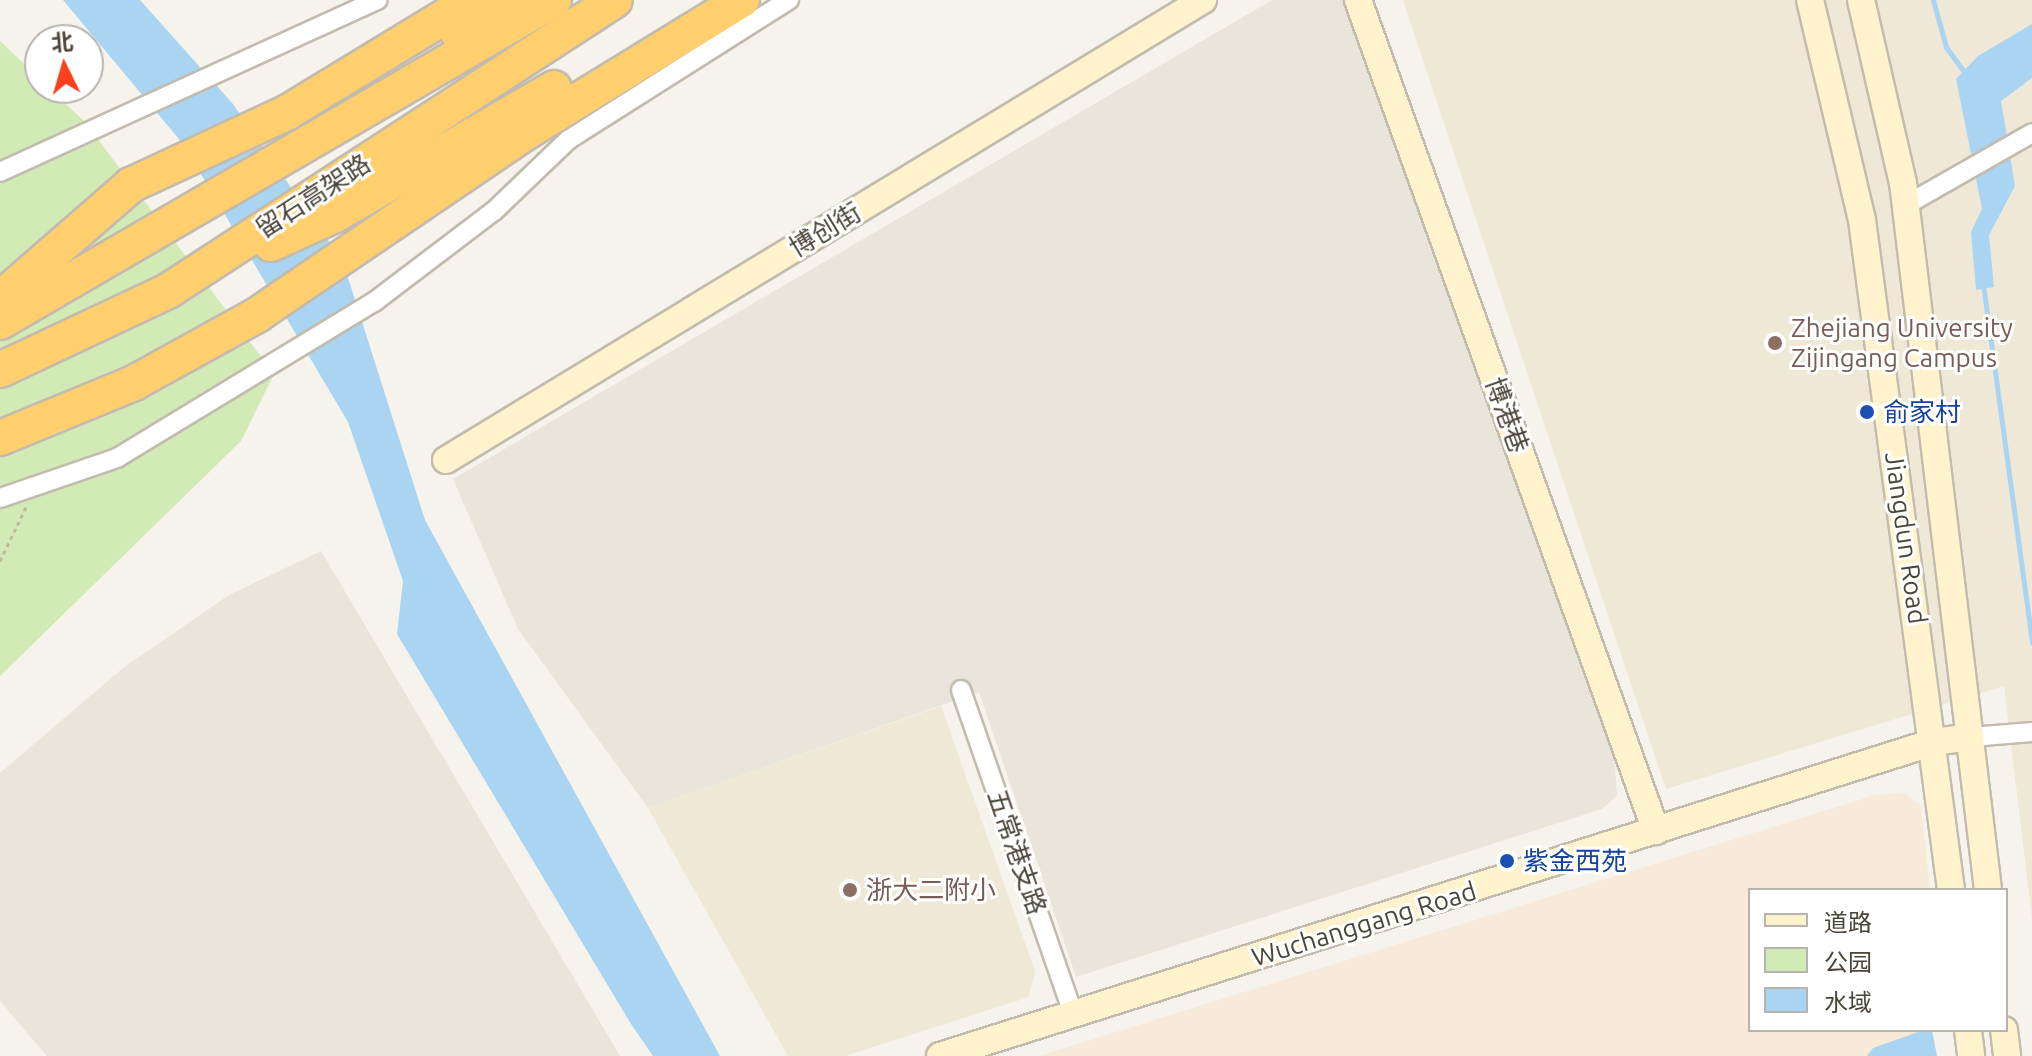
<!DOCTYPE html>
<meta charset="utf-8">
<style>
body{margin:0}
#map{position:relative;width:2032px;height:1056px;overflow:hidden;background:#f6f3ec;font-family:Ubuntu,"Noto Sans SC",sans-serif}
div>[style]{position:absolute}
.residential>*{inset:0;background:#eae5da}
.commercial>*{inset:0;background:#f7ead8}
.education>*{inset:0;background:#efe8d6}
.green>*{inset:0;background:#d2eab5}
.water>*{inset:0;background:#a9d4f2}
.stream>*{height:5px;margin:-2.5px;padding:0 2.5px;transform-origin:2.5px;border-radius:2.5px;background:#a9d4f2}
.path>*{height:3px;margin-top:-1.5px;transform-origin:0;background:repeating-linear-gradient(90deg,#c4b79f 0 4px,transparent 0 8px)}
.roads{filter:drop-shadow(2px 0 #c2bbae) drop-shadow(-2px 0 #c2bbae) drop-shadow(0 2px #c2bbae) drop-shadow(0 -2px #c2bbae)}
.street>*{height:18px;margin:-9px;padding:0 9px;transform-origin:9px;border-radius:9px;background:#fff}
.secondary>*{height:26px;margin:-13px;padding:0 13px;transform-origin:13px;border-radius:13px;background:#fff3cd}
.highway>*{height:34px;margin:-17px;padding:0 17px;transform-origin:17px;border-radius:17px;background:#ffcf6e}
.dots>*{width:22px;height:22px;translate:-50% -50%;box-sizing:border-box;border:4px solid #fff;border-radius:50%}
span{translate:-50% -50%;white-space:nowrap;text-align:center;line-height:1.15;-webkit-text-stroke:6px #fff;paint-order:stroke}
.street-label{font-size:26px;color:#4b4439}
.education-label{font-size:26px;color:#785e54}
.left{translate:0 -50%;text-align:left}
.transit-label{font-size:26px;color:#164399}
.legend{position:absolute;left:1748px;top:888px;width:260px;height:144px;box-sizing:border-box;background:#fff;border:2px solid #b7b4b0;margin:0;padding:10px 14px;list-style:none;font-size:24px;color:#4b4439}
.legend li{display:flex;align-items:center;gap:16px;height:40px}
.legend b{width:40px;border:2px solid #b7b4b0}
.north{position:absolute;left:24px;top:24px;width:80px;height:80px;box-sizing:border-box;background:#fff;border:2px solid #b7b4b0;border-radius:50%;rotate:355deg;font-size:22px;font-weight:700;line-height:32px;text-align:center;color:#4b4439}
.north::after{content:'';display:block;margin:auto;width:28px;height:36px;background:#fc3f1d;clip-path:polygon(50% 0,100% 100%,50% 72%,0 100%)}
</style>
<div id="map">
<div class="residential">
<div style="clip-path:polygon(1272px 0,1356px 0,1614px 750px,1617px 796px,1602px 809px,1076px 977px,979px 692px,648px 808px,518px 629px,453px 479px)"></div>
<div style="clip-path:polygon(321px 551px,620px 1056px,47px 1056px,0 1001px,0 773px,123px 668px,229px 595px)"></div>
</div>
<div class="commercial">
<div style="clip-path:polygon(1904px 793px,1921px 805px,1930px 890px,1750px 890px,1750px 1030px,1929px 1030px,1914px 1056px,1039px 1056px,1875px 795px)"></div>
</div>
<div class="education">
<div style="clip-path:polygon(1403px 0,2032px 0,2032px 919px,2004px 686px,1666px 789px)"></div>
<div style="clip-path:polygon(941px 706px,1035px 971px,1029px 997px,845px 1056px,788px 1056px,648px 808px)"></div>
</div>
<div class="green">
<div style="clip-path:polygon(0 41px,40px 79px,40px 88px,49px 88px,85px 122px,274px 374px,241px 441px,0 676px)"></div>
</div>
<div class="water">
<div style="clip-path:polygon(63px 0,140px 0,233px 104px,343px 262px,425px 520px,720px 1056px,653px 1056px,631px 1024px,397px 634px,403px 581px,348px 422px,183px 144px)"></div>
<div style="clip-path:polygon(2032px 24px,2032px 78px,2001px 101px,2015px 186px,1989px 235px,1994px 287px,1976px 290px,1971px 232px,1982px 209px,1956px 79px,1978px 56px)"></div>
<div style="clip-path:polygon(1924px 1030px,1932px 1030px,1937px 1056px,1867px 1056px,1873px 1048px)"></div>
</div>
<div class="stream">
<div style="left:1933px;top:0;width:49px;rotate:74.5deg"></div>
<div style="left:1946px;top:47px;width:34px;rotate:54deg"></div>
<div style="left:1983px;top:284px;width:362px;rotate:82.2deg"></div>
</div>
<div class="path">
<div style="left:0;top:561px;width:60px;rotate:-64.3deg"></div>
</div>
<div class="roads">
<div class="street">
<div style="left:0;top:172px;width:415px;rotate:-24.5deg"></div>
<div style="left:1906px;top:205px;width:145px;rotate:-29.7deg"></div>
<div style="left:0;top:498px;width:124px;rotate:-18.9deg"></div>
<div style="left:117px;top:458px;width:301px;rotate:-31.3deg"></div>
<div style="left:374px;top:302px;width:151px;rotate:-37.2deg"></div>
<div style="left:494px;top:211px;width:103px;rotate:-43.8deg"></div>
<div style="left:568px;top:140px;width:262px;rotate:-32.4deg"></div>
<div style="left:961px;top:690px;width:343px;rotate:70.9deg"></div>
<div style="left:1971px;top:737px;width:61px;rotate:-4.7deg"></div>
</div>
<div class="secondary">
<div style="left:1358px;top:0;width:883px;rotate:70.27deg"></div>
<div style="left:1810px;top:0;width:226px;rotate:76.7deg"></div>
<div style="left:1862px;top:220px;width:676px;rotate:82.43deg"></div>
<div style="left:1861px;top:0;width:188px;rotate:77.1deg"></div>
<div style="left:1903px;top:183px;width:712px;rotate:83.14deg"></div>
<div style="left:446px;top:460px;width:886px;rotate:-31.29deg"></div>
<div style="left:1968px;top:1030px;width:26px;rotate:83deg"></div>
<div style="left:2004px;top:1030px;width:26px;rotate:83deg"></div>
<div style="left:940px;top:1056px;width:1042px;rotate:-17.53deg"></div>
<div style="left:1934px;top:742px;width:37px;rotate:-8deg"></div>
</div>
<div class="highway">
<div style="left:458px;top:33px;width:56px;rotate:-36.3deg"></div>
<div style="left:271px;top:244px;width:70px;rotate:-24.4deg"></div>
<div style="left:335px;top:215px;width:253px;rotate:-30.1deg"></div>
<div style="left:0;top:299px;width:174px;rotate:-41deg"></div>
<div style="left:131px;top:185px;width:173px;rotate:-24.9deg"></div>
<div style="left:288px;top:112px;width:215px;rotate:-31.3deg"></div>
<div style="left:0;top:322px;width:641px;rotate:-30.17deg"></div>
<div style="left:0;top:370px;width:186px;rotate:-25.2deg"></div>
<div style="left:168px;top:291px;width:533px;rotate:-33.06deg"></div>
<div style="left:0;top:438px;width:145px;rotate:-22.3deg"></div>
<div style="left:134px;top:383px;width:141px;rotate:-28.9deg"></div>
<div style="left:257px;top:315px;width:328px;rotate:-34.2deg"></div>
<div style="left:528px;top:131px;width:251px;rotate:-31.5deg"></div>
</div>
</div>
<div class="dots">
<div style="left:1775px;top:343px;background:#8d6e63"></div>
<div style="left:1867px;top:412px;background:#1a4fb4"></div>
<div style="left:1507px;top:861px;background:#1a4fb4"></div>
<div style="left:850px;top:890px;background:#8d6e63"></div>
</div>
<div class="street-label">
<span style="left:313px;top:196px;rotate:-33deg">留石高架路</span>
<span style="left:825px;top:230px;rotate:-31deg">博创街</span>
<span style="left:1507px;top:415px;rotate:70deg">博港巷</span>
<span style="left:1906px;top:538px;rotate:82deg">Jiangdun Road</span>
<span style="left:1017px;top:852px;rotate:71deg">五常港支路</span>
<span style="left:1364px;top:924px;rotate:-17deg">Wuchanggang Road</span>
</div>
<div class="education-label">
<span class="left" style="left:1791px;top:343px">Zhejiang University<br>Zijingang Campus</span>
<span class="left" style="left:866px;top:890px">浙大二附小</span>
</div>
<div class="transit-label">
<span class="left" style="left:1883px;top:412px">俞家村</span>
<span class="left" style="left:1523px;top:861px">紫金西苑</span>
</div>
<ul class="legend">
<li><b style="height:10px;background:#fff3cd"></b>道路</li>
<li><b style="height:22px;background:#d2eab5"></b>公园</li>
<li><b style="height:22px;background:#a9d4f2"></b>水域</li>
</ul>
<div class="north">北</div>
</div>
